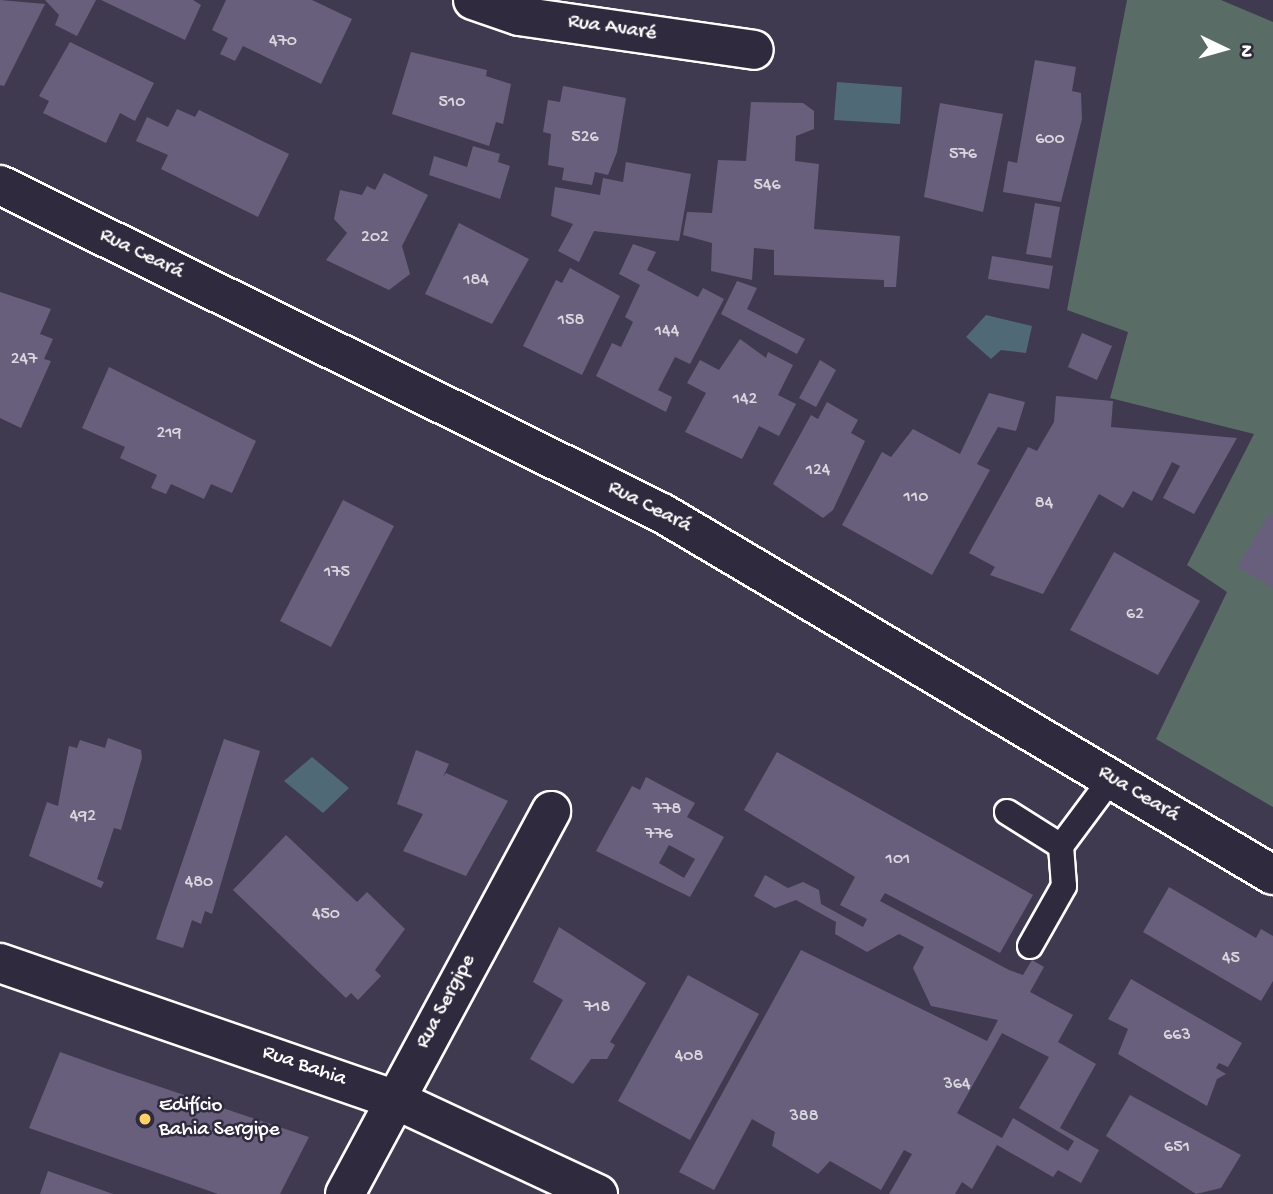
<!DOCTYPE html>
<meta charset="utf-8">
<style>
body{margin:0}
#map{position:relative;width:1273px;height:1194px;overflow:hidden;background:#403a50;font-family:"Gochi Hand",sans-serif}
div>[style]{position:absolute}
.green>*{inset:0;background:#596c65}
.water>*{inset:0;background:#506977}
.building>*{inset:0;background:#685f7c}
.roads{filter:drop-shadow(2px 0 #fff) drop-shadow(-2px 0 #fff) drop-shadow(0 2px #fff) drop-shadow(0 -2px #fff)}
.lane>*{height:24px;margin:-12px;padding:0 12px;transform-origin:12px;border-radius:12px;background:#2f2a3d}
.street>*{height:38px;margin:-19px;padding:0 19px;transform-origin:19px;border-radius:19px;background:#2f2a3d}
.dots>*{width:19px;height:19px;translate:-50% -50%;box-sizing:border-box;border:4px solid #2f2a3d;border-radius:50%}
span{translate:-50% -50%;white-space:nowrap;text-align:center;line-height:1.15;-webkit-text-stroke:5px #2f2a3d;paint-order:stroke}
.number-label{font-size:18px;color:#d9d7de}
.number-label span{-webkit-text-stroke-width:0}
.street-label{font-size:21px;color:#fff}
.poi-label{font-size:21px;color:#fff}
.left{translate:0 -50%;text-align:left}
.north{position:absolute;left:1189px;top:14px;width:70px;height:70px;-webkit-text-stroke:5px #2f2a3d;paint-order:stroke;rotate:95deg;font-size:19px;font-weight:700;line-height:28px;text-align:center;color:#fff}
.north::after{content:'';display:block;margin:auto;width:24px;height:32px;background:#fff;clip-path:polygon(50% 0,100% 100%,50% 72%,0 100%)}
</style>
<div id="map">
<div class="green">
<div style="clip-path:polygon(1127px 0,1221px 0,1273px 22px,1273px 807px,1156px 739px,1227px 592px,1187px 565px,1254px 434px,1110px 398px,1128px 332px,1067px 310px)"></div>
</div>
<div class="water">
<div style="clip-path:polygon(837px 82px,902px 87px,900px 124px,834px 120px)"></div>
<div style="clip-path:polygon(986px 315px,1032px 326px,1026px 353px,1001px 350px,991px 359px,966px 337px)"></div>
<div style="clip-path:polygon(312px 757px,349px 788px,323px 813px,284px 781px)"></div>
</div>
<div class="building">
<div style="clip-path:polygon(0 0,45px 4px,4px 86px,0 85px)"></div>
<div style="clip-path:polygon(45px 0,96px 0,77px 36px,55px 25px,59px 15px)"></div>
<div style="clip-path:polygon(101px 0,193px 0,201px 5px,185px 40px)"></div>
<div style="clip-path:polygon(226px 0,312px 0,352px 19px,321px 84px,243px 46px,235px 61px,220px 54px,228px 38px,212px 30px)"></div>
<div style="clip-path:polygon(70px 42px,154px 83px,135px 121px,120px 113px,106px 143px,43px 113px,49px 101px,39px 96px)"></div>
<div style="clip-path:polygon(411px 52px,487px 70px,486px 76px,511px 84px,503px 124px,496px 122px,489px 146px,392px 114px)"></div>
<div style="clip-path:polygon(1035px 60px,1076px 67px,1072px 91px,1081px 93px,1082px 119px,1061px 202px,1003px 192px,1008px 161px,1017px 163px)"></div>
<div style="clip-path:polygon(563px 86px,626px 98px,617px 152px,608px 175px,595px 172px,592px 185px,562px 180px,564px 168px,548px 165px,551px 134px,543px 132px,548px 100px,560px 102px)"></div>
<div style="clip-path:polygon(751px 102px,803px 103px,814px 111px,814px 129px,796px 136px,795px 161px,819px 164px,814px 229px,900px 236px,896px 287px,884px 287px,884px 280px,774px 275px,774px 250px,754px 248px,752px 280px,711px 271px,712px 243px,683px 235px,687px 212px,712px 213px,718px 160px,746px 161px)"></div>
<div style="clip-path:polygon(940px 103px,1003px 114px,983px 212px,924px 197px)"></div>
<div style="clip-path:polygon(177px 109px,195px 117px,199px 110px,289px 154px,258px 217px,161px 169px,168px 155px,136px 141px,147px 117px,168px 127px)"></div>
<div style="clip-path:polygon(473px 146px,500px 154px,498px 162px,510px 166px,500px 199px,429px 175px,434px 156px,467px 167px)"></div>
<div style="clip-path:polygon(626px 162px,691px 174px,679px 241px,594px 231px,579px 262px,558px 251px,573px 224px,551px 216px,555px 187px,600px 195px,603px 178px,623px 182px)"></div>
<div style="clip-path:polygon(384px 173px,428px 195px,402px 246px,410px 274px,389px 290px,326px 260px,347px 233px,334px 219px,340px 190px,362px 195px,367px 186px,375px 190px)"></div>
<div style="clip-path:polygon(1035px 203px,1060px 207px,1051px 258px,1026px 254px)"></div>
<div style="clip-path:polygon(459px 223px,529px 259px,492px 324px,425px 294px)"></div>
<div style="clip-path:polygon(633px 244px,656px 252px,647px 270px,698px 297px,703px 288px,724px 299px,690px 364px,675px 357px,658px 390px,672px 397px,666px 412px,596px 376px,612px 343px,621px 347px,633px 322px,625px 317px,640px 285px,619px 274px)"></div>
<div style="clip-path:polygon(992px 256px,1053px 266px,1049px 289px,988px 279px)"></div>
<div style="clip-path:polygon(570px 268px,620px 296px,582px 375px,523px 346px,556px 280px,562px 283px)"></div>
<div style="clip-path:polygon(737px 281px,757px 288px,747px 309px,805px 339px,797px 354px,721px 314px)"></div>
<div style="clip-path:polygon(0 292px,51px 309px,40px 334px,53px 339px,44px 359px,51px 361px,21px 428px,0 418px)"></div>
<div style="clip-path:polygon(1082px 333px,1112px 346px,1097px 380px,1068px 367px)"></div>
<div style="clip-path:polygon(740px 339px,766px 358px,768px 352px,793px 365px,778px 395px,796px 404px,779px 436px,759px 426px,742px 459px,685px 432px,706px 393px,687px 383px,700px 360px,719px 370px)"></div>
<div style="clip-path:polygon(820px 360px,836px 370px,816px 407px,799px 398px)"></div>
<div style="clip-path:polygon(109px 367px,256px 441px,232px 493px,211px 484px,204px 499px,171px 484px,166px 494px,151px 488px,157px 475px,120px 458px,125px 447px,82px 428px)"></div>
<div style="clip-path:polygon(989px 393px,1025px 402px,1016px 431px,998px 427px,977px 464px,990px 470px,932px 575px,842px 525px,882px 452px,891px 457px,913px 429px,960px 454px)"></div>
<div style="clip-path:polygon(1056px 396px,1113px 401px,1111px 427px,1237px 438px,1194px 514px,1163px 498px,1180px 466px,1172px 462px,1152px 501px,1133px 491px,1123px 508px,1099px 494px,1043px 594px,990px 575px,995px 567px,969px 553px,1028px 447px,1037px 451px,1054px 422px)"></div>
<div style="clip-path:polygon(827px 402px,858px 420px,851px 433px,865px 441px,833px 510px,823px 518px,773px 484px,811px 415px,818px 419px)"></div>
<div style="clip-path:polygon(343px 500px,394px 526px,331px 647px,280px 621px)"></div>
<div style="clip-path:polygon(1269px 514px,1273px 516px,1273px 588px,1237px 567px)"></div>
<div style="clip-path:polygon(1114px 552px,1200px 601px,1158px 675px,1070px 630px)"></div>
<div style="clip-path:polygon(108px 738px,141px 750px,142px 758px,121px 830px,114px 828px,97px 879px,104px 882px,101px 888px,29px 856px,47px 802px,58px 806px,69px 746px,77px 748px,80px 740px,105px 748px)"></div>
<div style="clip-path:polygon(224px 739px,260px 751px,212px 914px,205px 911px,201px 924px,192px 920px,183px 948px,156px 939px)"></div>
<div style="clip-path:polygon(416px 750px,449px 764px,443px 777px,446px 773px,508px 801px,466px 876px,403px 851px,423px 814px,397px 804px)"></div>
<div style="clip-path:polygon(evenodd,777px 752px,1033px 895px,1000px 953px,885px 893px,880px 901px,1009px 970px,1023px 975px,1032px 960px,1044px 967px,1030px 992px,1073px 1015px,1058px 1042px,1096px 1064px,1060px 1128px,1099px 1150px,1081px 1183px,1058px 1170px,1053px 1177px,997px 1145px,972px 1189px,962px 1182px,955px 1194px,889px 1194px,912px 1154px,904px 1150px,881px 1190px,830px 1161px,818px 1174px,772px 1146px,775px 1132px,752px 1119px,714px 1190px,679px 1172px,801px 950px,987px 1041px,998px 1020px,931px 1006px,913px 968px,924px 947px,899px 934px,867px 952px,835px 934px,836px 922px,796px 900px,775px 908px,754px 896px,765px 875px,788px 888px,803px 882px,819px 890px,821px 904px,863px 927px,867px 919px,840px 905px,855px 877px,744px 810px,777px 752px,1002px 1033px,1049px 1057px,1019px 1108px,1074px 1141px,1068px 1151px,1013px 1118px,1002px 1138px,957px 1113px,1002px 1033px)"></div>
<div style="clip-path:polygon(evenodd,646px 777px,695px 803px,687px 817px,724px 837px,690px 897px,596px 851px,632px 786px,640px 790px,646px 777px,669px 845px,695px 859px,684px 878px,659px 863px,669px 845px)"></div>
<div style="clip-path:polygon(286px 835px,357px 902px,367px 892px,405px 929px,375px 970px,381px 976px,358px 1000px,351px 993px,346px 998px,233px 890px)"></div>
<div style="clip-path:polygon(1169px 887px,1256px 938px,1261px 929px,1273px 936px,1273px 981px,1261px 1001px,1143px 932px)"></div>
<div style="clip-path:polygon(559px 927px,646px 983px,610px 1042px,615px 1045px,607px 1059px,591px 1059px,573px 1084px,530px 1059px,563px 1000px,533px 982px)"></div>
<div style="clip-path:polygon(688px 975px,759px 1014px,690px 1140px,618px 1101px)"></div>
<div style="clip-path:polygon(1131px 979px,1242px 1043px,1228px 1067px,1219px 1063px,1216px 1068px,1226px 1074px,1217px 1079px,1207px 1106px,1118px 1054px,1128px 1029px,1108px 1019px)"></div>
<div style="clip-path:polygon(60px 1052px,116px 1072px,309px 1137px,280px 1194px,218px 1194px,29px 1128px)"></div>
<div style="clip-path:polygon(1130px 1095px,1241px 1155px,1221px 1188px,1196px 1194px,1106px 1136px)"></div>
<div style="clip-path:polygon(48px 1171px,113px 1194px,40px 1194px)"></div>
</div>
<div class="roads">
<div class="lane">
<div style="left:1007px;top:812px;width:64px;rotate:32.2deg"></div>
<div style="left:1061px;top:846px;width:40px;rotate:85.7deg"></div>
<div style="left:1064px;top:886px;width:69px;rotate:119.5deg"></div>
<div style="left:1061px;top:846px;width:84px;rotate:-53.3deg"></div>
</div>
<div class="street">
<div style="left:473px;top:0;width:49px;rotate:19.2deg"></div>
<div style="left:519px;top:16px;width:237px;rotate:8.2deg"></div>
<div style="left:0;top:185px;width:739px;rotate:26.36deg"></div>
<div style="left:662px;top:513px;width:710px;rotate:30.65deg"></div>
<div style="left:0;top:963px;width:419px;rotate:19.1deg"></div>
<div style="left:396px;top:1100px;width:223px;rotate:25deg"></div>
<div style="left:345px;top:1194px;width:435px;rotate:-61.7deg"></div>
</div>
</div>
<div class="dots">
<div style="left:145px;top:1119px;background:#ffd166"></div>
</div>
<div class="number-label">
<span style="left:283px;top:42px">470</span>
<span style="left:452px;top:103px">510</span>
<span style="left:585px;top:138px">526</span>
<span style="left:1050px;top:140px">600</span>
<span style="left:963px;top:155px">576</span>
<span style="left:767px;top:186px">546</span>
<span style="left:375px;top:238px">202</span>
<span style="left:476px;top:281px">184</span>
<span style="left:571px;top:321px">158</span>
<span style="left:667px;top:332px">144</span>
<span style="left:24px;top:360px">247</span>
<span style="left:745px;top:400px">142</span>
<span style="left:169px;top:434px">219</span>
<span style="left:818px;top:471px">124</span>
<span style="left:916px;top:498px">110</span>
<span style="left:1044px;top:504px">84</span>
<span style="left:337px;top:573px">175</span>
<span style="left:1135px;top:615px">62</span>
<span style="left:667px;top:810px">778</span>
<span style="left:83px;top:817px">492</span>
<span style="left:659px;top:835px">776</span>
<span style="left:898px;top:860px">101</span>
<span style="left:199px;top:883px">480</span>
<span style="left:326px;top:915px">450</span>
<span style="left:1231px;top:959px">45</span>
<span style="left:597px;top:1008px">718</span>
<span style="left:1177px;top:1036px">663</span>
<span style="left:689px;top:1057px">408</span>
<span style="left:957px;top:1085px">364</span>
<span style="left:804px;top:1117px">388</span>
<span style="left:1177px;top:1148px">651</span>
</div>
<div class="street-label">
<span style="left:612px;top:29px;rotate:8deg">Rua Avaré</span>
<span style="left:141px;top:255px;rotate:26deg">Rua Ceará</span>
<span style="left:649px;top:508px;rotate:27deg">Rua Ceará</span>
<span style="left:1138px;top:795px;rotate:31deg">Rua Ceará</span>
<span style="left:447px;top:1002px;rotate:-62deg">Rua Sergipe</span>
<span style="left:304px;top:1067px;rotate:19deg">Rua Bahia</span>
</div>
<div class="poi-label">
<span class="left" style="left:159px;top:1119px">Edifício<br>Bahia Sergipe</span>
</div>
<div class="north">N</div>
</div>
